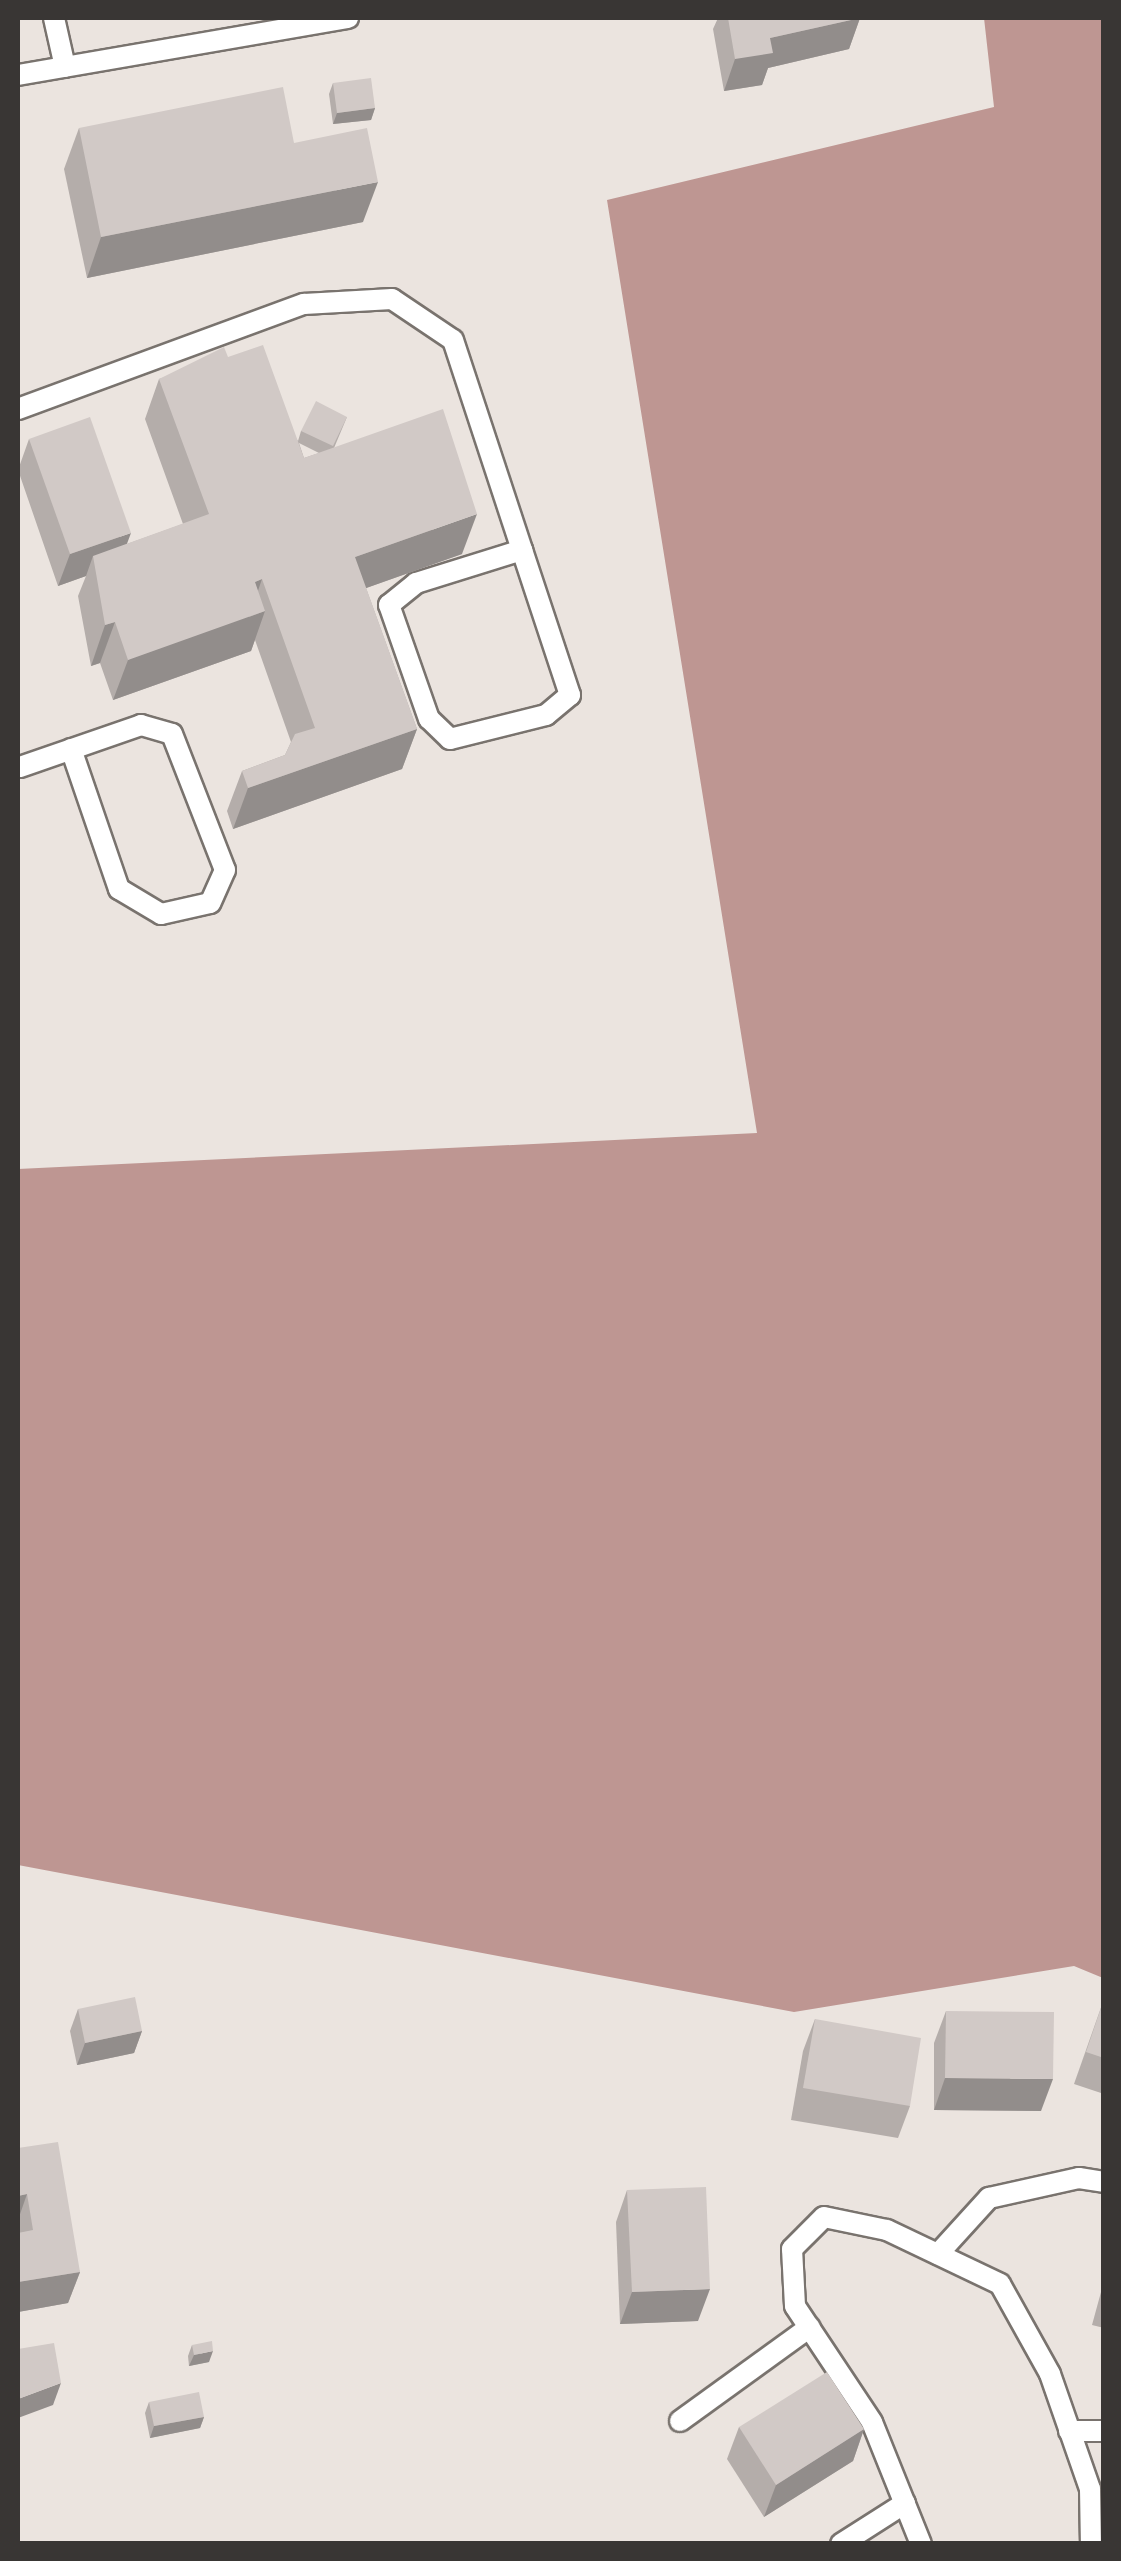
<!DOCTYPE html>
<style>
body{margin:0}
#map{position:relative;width:1121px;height:2561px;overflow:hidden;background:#ebe4df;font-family:"Titillium Web",sans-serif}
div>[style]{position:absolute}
.forest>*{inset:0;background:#be9692}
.roads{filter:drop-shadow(2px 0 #79736e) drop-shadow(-2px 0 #79736e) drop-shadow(0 2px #79736e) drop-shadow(0 -2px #79736e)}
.lane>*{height:20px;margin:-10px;padding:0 10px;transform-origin:10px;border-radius:10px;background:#fff}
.wall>*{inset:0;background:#b4adaa}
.shaded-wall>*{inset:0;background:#928d8b}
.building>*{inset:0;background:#d1c9c6}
span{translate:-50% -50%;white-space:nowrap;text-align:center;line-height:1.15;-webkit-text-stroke:8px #ebe4df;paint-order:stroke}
.frame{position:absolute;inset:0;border:20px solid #393634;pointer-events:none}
</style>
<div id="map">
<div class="forest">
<div style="clip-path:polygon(984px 18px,1103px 18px,1103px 1978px,1074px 1966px,794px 2012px,18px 1865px,18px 1169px,757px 1133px,607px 200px,994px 107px)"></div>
</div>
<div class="roads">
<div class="lane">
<div style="left:54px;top:18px;width:50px;rotate:77.3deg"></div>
<div style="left:18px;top:75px;width:335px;rotate:-9.8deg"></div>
<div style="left:18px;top:409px;width:305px;rotate:-20.2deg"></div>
<div style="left:304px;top:304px;width:88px;rotate:-3.3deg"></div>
<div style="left:392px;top:299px;width:73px;rotate:33.9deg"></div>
<div style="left:453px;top:340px;width:221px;rotate:71.8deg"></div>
<div style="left:522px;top:550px;width:153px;rotate:71.7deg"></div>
<div style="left:570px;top:695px;width:31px;rotate:140deg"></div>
<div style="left:546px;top:715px;width:99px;rotate:166deg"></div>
<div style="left:450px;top:739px;width:29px;rotate:-136deg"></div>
<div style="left:429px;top:719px;width:121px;rotate:-109.3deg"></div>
<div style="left:389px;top:605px;width:35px;rotate:-39deg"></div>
<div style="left:416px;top:583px;width:111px;rotate:-17.3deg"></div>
<div style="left:20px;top:767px;width:128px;rotate:-19.1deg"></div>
<div style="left:141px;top:725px;width:32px;rotate:16deg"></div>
<div style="left:172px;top:734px;width:146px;rotate:68.7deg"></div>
<div style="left:225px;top:870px;width:36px;rotate:114deg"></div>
<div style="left:210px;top:903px;width:50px;rotate:167.3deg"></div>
<div style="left:161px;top:914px;width:49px;rotate:-149.2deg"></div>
<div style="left:119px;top:889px;width:148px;rotate:-108.9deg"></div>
<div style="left:938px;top:2254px;width:76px;rotate:-47.7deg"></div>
<div style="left:989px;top:2198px;width:92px;rotate:-12.5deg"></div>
<div style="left:1079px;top:2178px;width:25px;rotate:9deg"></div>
<div style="left:680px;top:2421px;width:160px;rotate:-35.9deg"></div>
<div style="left:1069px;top:2431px;width:35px"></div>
<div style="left:841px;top:2544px;width:76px;rotate:-32.6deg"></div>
<div style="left:921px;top:2544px;width:131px;rotate:-111.9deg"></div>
<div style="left:872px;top:2422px;width:139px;rotate:-123.6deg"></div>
<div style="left:795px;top:2306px;width:57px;rotate:-93deg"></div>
<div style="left:792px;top:2249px;width:45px;rotate:-45deg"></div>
<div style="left:824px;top:2217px;width:64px;rotate:11.7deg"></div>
<div style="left:887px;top:2230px;width:125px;rotate:25.5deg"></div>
<div style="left:1000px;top:2284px;width:103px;rotate:60.9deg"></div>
<div style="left:1050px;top:2374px;width:122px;rotate:70.8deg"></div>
<div style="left:1090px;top:2489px;width:55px;rotate:89deg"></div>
</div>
</div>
<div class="wall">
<div style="clip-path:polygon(718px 18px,860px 18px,849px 49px,768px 68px,762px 85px,724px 91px,713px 29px)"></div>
<div style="clip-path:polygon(333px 83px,375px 108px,371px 120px,333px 124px,329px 94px)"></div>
<div style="clip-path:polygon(79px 128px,294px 143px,363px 222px,87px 278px,64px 169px)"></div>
<div style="clip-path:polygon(evenodd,228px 357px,298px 441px,301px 431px,347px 417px,334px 448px,462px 554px,366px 588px,417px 729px,402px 769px,233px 829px,227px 811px,242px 771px,285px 755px,291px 742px,255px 640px,251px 651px,113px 700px,100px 663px,91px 666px,78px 596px,86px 576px,58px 586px,18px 470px,29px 439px,127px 544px,183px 524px,145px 419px,159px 379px,228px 357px,299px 443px,319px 453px,304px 458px,299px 443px)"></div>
<div style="clip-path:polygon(1104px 1999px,1104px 2094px,1074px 2084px)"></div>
<div style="clip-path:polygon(78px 2009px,142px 2031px,134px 2053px,77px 2065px,70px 2031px)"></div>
<div style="clip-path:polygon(946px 2011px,1041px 2111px,934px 2110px,934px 2043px)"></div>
<div style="clip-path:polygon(815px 2019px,910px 2106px,898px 2138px,791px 2120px,803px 2051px)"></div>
<div style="clip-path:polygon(18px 2148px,80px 2272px,68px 2303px,18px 2312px)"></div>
<div style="clip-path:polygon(627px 2190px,698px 2321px,620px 2324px,616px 2222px)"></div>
<div style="clip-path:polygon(1104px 2281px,1104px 2328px,1092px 2325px)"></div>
<div style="clip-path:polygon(192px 2345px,209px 2362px,189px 2366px,188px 2356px)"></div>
<div style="clip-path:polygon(149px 2402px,204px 2417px,200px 2428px,150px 2438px,145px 2413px)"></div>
<div style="clip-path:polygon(739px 2427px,864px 2429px,853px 2461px,764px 2517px,727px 2459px)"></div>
</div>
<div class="shaded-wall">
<div style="clip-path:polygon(860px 18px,849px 49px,768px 68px,762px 85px,724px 91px,735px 59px,770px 38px)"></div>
<div style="clip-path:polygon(375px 108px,371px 120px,333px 124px,337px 113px)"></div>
<div style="clip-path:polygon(378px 182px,363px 222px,87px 278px,101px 237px)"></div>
<div style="clip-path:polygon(477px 514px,462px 554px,341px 597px,355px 557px)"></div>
<div style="clip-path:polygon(131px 533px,119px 565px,93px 556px,86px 576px,58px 586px,70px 554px)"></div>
<div style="clip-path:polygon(262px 579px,249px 617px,265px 611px,251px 651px,113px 700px,128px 660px,255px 582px)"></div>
<div style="clip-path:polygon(115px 622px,100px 663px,91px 666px,105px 625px)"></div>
<div style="clip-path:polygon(417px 729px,402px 769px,233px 829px,248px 788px)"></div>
<div style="clip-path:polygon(142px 2031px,134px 2053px,77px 2065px,85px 2043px)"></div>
<div style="clip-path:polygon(945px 2078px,1053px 2079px,1041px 2111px,934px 2110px)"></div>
<div style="clip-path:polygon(27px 2194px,18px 2220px,18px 2196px)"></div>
<div style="clip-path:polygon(80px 2272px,68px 2303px,18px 2312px,18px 2282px)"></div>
<div style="clip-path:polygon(710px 2289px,698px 2321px,620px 2324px,632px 2292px)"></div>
<div style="clip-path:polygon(213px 2351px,209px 2362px,189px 2366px,194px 2355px)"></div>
<div style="clip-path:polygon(61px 2383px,53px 2405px,18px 2418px,18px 2399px)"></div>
<div style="clip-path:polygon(204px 2417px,200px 2428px,150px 2438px,154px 2426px)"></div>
<div style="clip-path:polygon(864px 2429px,853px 2461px,764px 2517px,776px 2485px)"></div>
</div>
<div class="building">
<div style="clip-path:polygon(728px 18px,860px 18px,770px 38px,773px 53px,735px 59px)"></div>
<div style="clip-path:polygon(371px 78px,375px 108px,337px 113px,333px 83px)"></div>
<div style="clip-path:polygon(283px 87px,294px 143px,367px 128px,378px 182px,101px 237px,79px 128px)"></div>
<div style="clip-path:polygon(263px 345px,304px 458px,443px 409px,477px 514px,355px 557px,417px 729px,248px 788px,242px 771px,285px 755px,295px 734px,315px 728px,262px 579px,255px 582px,265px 611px,128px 660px,115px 622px,105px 625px,93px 556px,209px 514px,159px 379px,224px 347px,228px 357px)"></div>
<div style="clip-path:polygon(316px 401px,347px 417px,333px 446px,301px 431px)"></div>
<div style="clip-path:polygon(90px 417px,131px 533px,70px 554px,29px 439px)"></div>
<div style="clip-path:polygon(135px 1997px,142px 2031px,85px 2043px,78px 2009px)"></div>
<div style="clip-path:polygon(1104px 1999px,1104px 2058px,1086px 2052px)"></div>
<div style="clip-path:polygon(946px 2011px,1054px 2012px,1053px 2079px,945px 2078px)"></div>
<div style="clip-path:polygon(815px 2019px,921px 2038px,910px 2106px,803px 2088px)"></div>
<div style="clip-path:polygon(58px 2142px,80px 2272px,18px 2282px,18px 2233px,33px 2230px,27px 2194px,18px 2196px,18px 2148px)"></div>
<div style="clip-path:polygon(706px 2187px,710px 2289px,632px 2292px,627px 2190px)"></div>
<div style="clip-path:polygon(212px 2341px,213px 2351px,194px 2355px,192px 2345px)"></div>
<div style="clip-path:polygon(54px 2343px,61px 2383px,18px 2399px,18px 2349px)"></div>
<div style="clip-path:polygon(827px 2372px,864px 2429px,776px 2485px,739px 2427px)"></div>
<div style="clip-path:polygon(199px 2392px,204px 2417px,154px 2426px,149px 2402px)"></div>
</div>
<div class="frame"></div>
</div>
